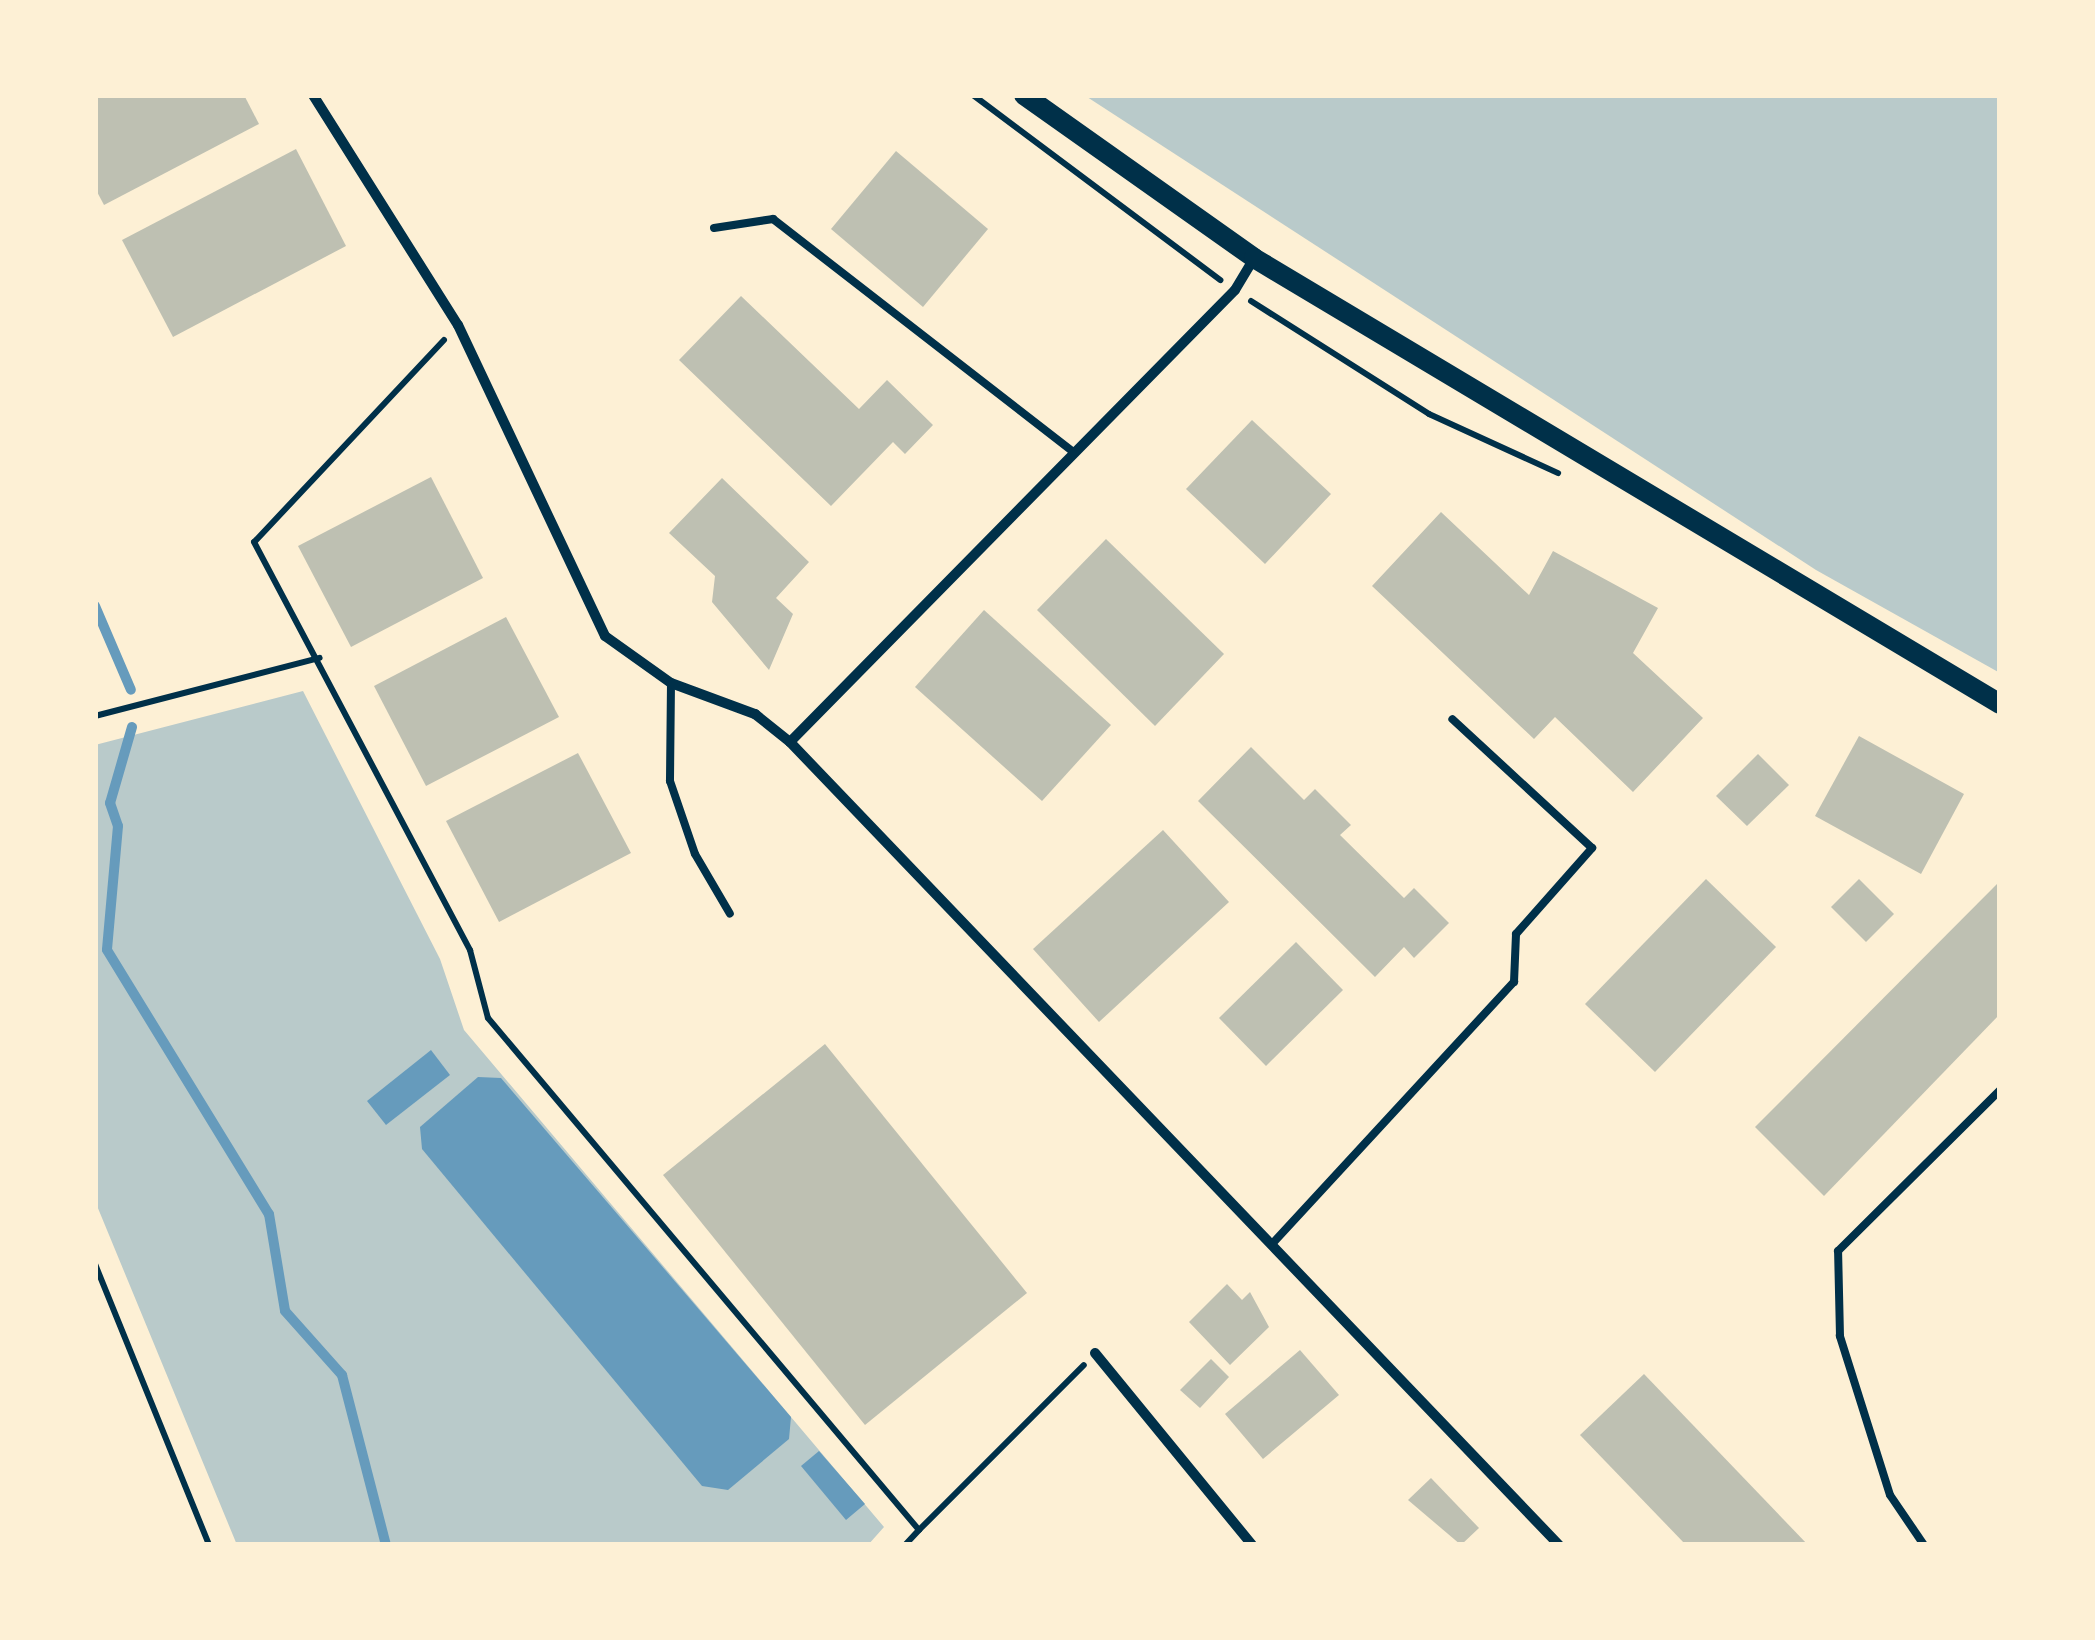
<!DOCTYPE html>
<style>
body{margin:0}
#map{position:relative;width:2095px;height:1640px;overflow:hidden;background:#fdf0d5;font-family:"Fira Sans Condensed",sans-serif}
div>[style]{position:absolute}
.green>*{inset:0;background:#b9caca}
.water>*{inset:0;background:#669bbc}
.stream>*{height:10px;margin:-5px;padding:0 5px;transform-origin:5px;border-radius:5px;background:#669bbc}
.building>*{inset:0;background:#bec0b2}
.path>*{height:6px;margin:-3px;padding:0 3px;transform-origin:3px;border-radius:3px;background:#003049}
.service>*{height:8px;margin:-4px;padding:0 4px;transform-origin:4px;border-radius:4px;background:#003049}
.minor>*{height:10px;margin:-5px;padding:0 5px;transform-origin:5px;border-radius:5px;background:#003049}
.secondary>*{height:20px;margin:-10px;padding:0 10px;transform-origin:10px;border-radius:10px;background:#003049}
span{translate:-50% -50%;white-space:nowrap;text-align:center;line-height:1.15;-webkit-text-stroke:10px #fdf0d5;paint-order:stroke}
.frame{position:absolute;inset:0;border:98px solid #fdf0d5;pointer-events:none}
</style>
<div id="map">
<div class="green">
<div style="clip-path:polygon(1084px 95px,2000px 95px,2000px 673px,1816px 570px)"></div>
<div style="clip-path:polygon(303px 691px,440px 959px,464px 1030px,884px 1527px,868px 1545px,237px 1545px,95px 1201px,95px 745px)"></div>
</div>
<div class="water">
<div style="clip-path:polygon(431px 1050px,450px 1075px,386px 1125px,367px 1101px)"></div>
<div style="clip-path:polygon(478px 1077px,501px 1078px,791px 1417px,789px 1439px,728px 1490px,702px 1486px,422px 1149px,420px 1127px)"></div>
<div style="clip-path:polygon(819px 1451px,865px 1504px,846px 1520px,801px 1466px)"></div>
</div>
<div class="stream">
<div style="left:95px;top:606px;width:91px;rotate:66.8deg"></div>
<div style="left:132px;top:727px;width:79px;rotate:106.1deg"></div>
<div style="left:110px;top:803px;width:24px;rotate:71deg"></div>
<div style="left:118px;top:826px;width:124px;rotate:95.1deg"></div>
<div style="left:107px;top:950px;width:310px;rotate:58.5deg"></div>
<div style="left:269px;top:1214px;width:98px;rotate:80.6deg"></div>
<div style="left:285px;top:1311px;width:86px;rotate:48.3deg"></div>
<div style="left:342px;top:1375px;width:176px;rotate:75.5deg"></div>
</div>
<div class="building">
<div style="clip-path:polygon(95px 95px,244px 95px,259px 124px,104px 205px,95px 188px)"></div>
<div style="clip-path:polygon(296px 149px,346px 246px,173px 337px,122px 240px)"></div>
<div style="clip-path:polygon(896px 151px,988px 229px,923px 307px,831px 229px)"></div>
<div style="clip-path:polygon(741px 296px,859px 409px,887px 380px,933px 425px,905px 454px,893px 442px,831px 506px,679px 360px)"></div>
<div style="clip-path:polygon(1252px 420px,1331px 494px,1265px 564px,1186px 489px)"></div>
<div style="clip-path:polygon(431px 477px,483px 578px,351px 647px,298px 546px)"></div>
<div style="clip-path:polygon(722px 478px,809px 562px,776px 598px,793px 614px,769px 670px,712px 602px,715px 576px,669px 533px)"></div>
<div style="clip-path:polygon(1441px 512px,1529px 595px,1553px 551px,1658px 608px,1633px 653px,1703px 718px,1633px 792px,1555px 717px,1534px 739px,1372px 586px)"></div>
<div style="clip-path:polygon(1106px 539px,1224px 654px,1155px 726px,1037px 610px)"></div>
<div style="clip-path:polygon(984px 610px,1111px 725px,1042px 801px,915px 687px)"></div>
<div style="clip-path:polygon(506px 617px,559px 717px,426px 786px,374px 686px)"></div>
<div style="clip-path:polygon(1859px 736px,1964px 794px,1921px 874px,1815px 816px)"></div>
<div style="clip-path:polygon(1251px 747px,1304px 800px,1315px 789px,1351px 825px,1340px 835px,1404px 898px,1414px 888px,1449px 923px,1414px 958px,1404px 947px,1375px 977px,1198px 801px)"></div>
<div style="clip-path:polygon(578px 753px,631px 853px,499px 922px,446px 821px)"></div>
<div style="clip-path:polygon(1758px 754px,1789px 785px,1747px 826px,1716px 796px)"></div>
<div style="clip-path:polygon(1163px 830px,1229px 902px,1099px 1022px,1033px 949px)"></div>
<div style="clip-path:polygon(1706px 879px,1776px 947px,1655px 1072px,1585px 1004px)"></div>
<div style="clip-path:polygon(1859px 879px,1894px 914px,1866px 942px,1831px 907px)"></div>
<div style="clip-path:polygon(2000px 881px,2000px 1014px,1824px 1196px,1755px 1127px)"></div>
<div style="clip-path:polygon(1296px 942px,1343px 990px,1266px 1066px,1219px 1018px)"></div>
<div style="clip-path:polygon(825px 1044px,1027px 1293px,865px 1425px,663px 1175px)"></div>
<div style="clip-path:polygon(1227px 1284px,1242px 1300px,1250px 1292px,1269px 1327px,1230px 1365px,1189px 1322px)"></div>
<div style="clip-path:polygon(1300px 1350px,1339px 1395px,1263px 1459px,1225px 1414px)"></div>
<div style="clip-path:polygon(1211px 1359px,1229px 1377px,1200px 1408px,1180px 1390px)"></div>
<div style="clip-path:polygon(1644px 1374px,1808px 1545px,1686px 1545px,1580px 1435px)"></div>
<div style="clip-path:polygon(1431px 1478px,1479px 1528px,1461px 1545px,1408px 1500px)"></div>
</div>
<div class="path">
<div style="left:973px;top:95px;width:309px;rotate:36.8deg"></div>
<div style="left:1251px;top:301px;width:211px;rotate:32.4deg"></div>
<div style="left:1429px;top:414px;width:142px;rotate:24.6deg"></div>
<div style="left:444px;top:340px;width:277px;rotate:133.2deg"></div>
<div style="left:254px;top:542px;width:462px;rotate:62.1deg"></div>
<div style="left:470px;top:950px;width:70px;rotate:75.2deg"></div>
<div style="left:488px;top:1018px;width:669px;rotate:49.91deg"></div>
<div style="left:919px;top:1530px;width:233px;rotate:-45deg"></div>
<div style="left:95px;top:716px;width:232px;rotate:-14.5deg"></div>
<div style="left:95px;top:1264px;width:303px;rotate:67.9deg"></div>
<div style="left:905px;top:1545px;width:21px;rotate:-47deg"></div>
</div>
<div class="service">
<div style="left:714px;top:228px;width:60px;rotate:-8.7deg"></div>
<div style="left:773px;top:219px;width:382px;rotate:37.8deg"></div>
<div style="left:671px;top:683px;width:98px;rotate:90.6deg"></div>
<div style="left:670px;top:781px;width:77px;rotate:71.1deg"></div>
<div style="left:695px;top:854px;width:69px;rotate:59.7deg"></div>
<div style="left:1272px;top:1244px;width:357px;rotate:-47.3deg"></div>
<div style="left:1514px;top:982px;width:48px;rotate:-87.6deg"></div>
<div style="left:1516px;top:934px;width:115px;rotate:-48.5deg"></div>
<div style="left:1592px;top:848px;width:190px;rotate:-137.3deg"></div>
<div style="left:1924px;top:1545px;width:60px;rotate:-124.2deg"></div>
<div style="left:1890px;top:1495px;width:167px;rotate:-107.5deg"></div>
<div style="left:1840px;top:1336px;width:85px;rotate:-91.3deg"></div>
<div style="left:1838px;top:1251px;width:228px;rotate:-44.8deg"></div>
</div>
<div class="minor">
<div style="left:313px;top:95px;width:272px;rotate:57.8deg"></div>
<div style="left:458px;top:325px;width:344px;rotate:64.7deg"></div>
<div style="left:605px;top:636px;width:81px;rotate:35.5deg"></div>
<div style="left:671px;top:683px;width:90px;rotate:20.3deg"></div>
<div style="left:755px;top:714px;width:45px;rotate:38.7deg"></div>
<div style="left:790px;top:742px;width:1112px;rotate:46.24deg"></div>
<div style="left:790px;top:742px;width:634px;rotate:-45.45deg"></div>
<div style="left:1235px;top:290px;width:37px;rotate:-59deg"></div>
<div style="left:1095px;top:1353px;width:248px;rotate:50.7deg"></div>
</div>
<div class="secondary">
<div style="left:1024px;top:95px;width:282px;rotate:35.3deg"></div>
<div style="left:1254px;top:258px;width:869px;rotate:30.87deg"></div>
</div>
<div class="frame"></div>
</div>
